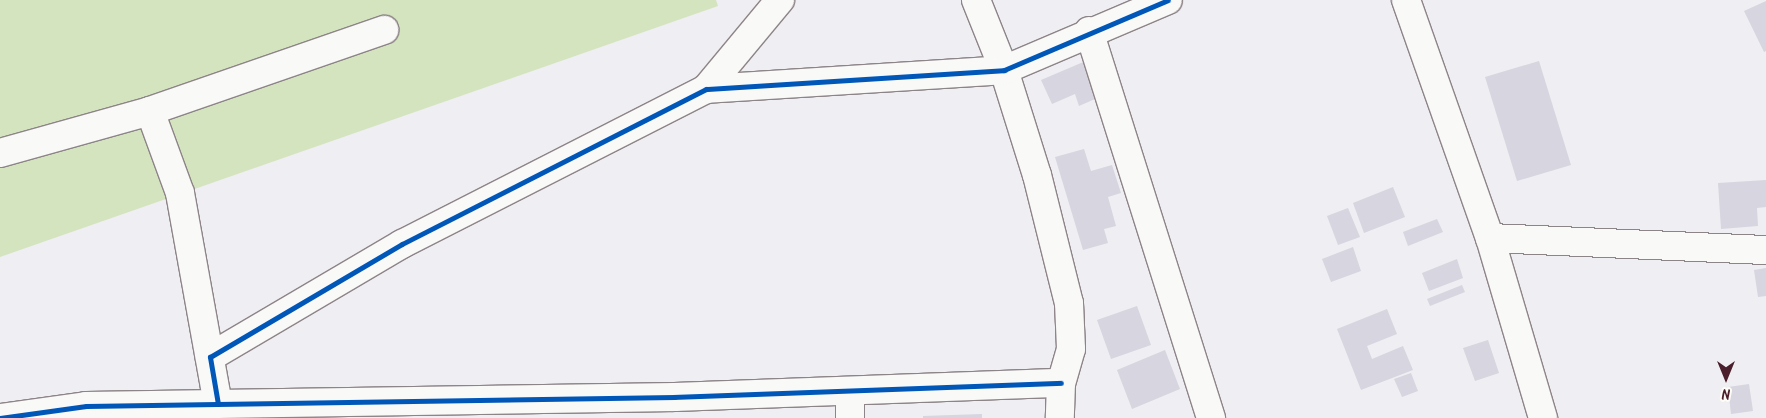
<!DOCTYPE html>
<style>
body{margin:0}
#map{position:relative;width:1766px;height:418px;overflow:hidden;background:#efeef2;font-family:Kalam,sans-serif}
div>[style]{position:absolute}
.green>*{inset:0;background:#d4e4be}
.building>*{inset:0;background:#d6d5e0}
.roads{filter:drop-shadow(1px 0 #8d8488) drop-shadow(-1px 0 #8d8488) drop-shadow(0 1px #8d8488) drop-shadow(0 -1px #8d8488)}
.minor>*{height:28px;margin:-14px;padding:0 14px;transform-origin:14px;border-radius:14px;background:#f9f9f8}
.cycleway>*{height:5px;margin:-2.5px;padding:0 2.5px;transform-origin:2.5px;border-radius:2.5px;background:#0057b8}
span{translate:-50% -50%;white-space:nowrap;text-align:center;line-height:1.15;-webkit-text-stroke:4.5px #fdfcf7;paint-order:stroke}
.north{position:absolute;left:1701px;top:353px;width:50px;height:50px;-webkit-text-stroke:4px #fdfcf7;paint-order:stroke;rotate:180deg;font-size:14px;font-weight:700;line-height:20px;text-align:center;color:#4a1f2b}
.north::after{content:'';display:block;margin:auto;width:18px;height:22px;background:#4a1f2b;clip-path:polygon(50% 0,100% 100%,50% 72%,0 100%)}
</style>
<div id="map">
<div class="green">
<div style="clip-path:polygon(0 0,716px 0,718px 6px,0 257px)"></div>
</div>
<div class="building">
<div style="clip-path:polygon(1766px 1px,1766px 51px,1764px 52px,1744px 11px)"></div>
<div style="clip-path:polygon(1088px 60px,1104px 95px,1079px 106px,1075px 94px,1052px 104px,1041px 80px)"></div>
<div style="clip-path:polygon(1539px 61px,1571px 165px,1517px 181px,1485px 77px)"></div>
<div style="clip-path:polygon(1084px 149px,1091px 171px,1112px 165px,1121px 193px,1108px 197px,1116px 226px,1104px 229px,1108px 243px,1083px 250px,1055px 157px)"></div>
<div style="clip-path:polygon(1766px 180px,1766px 207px,1757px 208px,1758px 226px,1721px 229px,1718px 183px)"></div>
<div style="clip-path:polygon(1393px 187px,1405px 217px,1364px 233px,1353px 203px)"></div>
<div style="clip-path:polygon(1348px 208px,1360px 237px,1338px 245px,1327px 216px)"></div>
<div style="clip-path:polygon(1437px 219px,1443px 232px,1408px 246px,1403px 232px)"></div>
<div style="clip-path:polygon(1353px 247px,1361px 271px,1331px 282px,1322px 259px)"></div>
<div style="clip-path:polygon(1457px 259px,1463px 278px,1429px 291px,1422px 273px)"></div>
<div style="clip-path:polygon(1766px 268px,1766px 296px,1758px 297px,1754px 270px)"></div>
<div style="clip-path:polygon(1462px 285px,1465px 292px,1430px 306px,1427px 299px)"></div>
<div style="clip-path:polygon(1137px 306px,1151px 345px,1111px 359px,1097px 320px)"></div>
<div style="clip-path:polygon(1387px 309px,1397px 334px,1367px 346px,1372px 359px,1403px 346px,1413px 370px,1361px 390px,1337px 329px)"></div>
<div style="clip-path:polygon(1488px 340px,1499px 373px,1475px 381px,1463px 348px)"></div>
<div style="clip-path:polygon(1165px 350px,1180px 389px,1132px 409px,1117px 370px)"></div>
<div style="clip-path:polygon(1411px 373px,1418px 391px,1402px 397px,1394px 379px)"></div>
<div style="clip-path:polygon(1749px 384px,1753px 411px,1731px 414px,1728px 387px)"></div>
<div style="clip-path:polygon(982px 414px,982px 418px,923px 418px,923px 416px)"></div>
</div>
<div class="roads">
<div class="minor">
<div style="left:976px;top:0;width:75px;rotate:68.2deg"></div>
<div style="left:1004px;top:70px;width:110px;rotate:72.6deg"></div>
<div style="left:1037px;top:175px;width:132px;rotate:76deg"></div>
<div style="left:1069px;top:303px;width:46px;rotate:87.5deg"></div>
<div style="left:1071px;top:349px;width:35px;rotate:106deg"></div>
<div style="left:1061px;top:383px;width:35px;rotate:92deg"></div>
<div style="left:1406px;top:0;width:252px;rotate:70.6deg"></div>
<div style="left:1490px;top:238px;width:188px;rotate:73.6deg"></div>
<div style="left:1089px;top:31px;width:406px;rotate:72.5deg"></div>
<div style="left:706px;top:89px;width:116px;rotate:-50.3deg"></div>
<div style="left:150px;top:111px;width:248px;rotate:-19.1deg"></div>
<div style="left:0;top:153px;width:156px;rotate:-15.6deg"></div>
<div style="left:150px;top:111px;width:87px;rotate:69.9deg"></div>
<div style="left:180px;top:193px;width:214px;rotate:79.8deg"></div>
<div style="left:1490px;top:238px;width:276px;rotate:2.5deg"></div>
<div style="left:210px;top:357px;width:223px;rotate:-30.5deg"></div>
<div style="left:402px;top:244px;width:341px;rotate:-27deg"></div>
<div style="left:706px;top:89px;width:299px;rotate:-3.6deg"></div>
<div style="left:1004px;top:70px;width:178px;rotate:-23.1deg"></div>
<div style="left:850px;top:392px;width:26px;rotate:90deg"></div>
<div style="left:0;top:418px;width:87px;rotate:-7.9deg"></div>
<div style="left:86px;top:406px;width:589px;rotate:-0.88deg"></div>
<div style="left:675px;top:397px;width:386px;rotate:-2.1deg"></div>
</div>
</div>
<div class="cycleway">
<div style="left:218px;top:404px;width:48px;rotate:-99.7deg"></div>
<div style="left:210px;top:357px;width:223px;rotate:-30.5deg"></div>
<div style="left:402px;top:244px;width:341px;rotate:-27deg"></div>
<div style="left:706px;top:89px;width:299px;rotate:-3.6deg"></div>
<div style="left:1004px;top:70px;width:178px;rotate:-23.1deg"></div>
<div style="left:0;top:418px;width:87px;rotate:-7.9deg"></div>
<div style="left:86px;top:406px;width:589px;rotate:-0.88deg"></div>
<div style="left:675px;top:397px;width:386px;rotate:-2.1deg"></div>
</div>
<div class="north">N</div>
</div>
